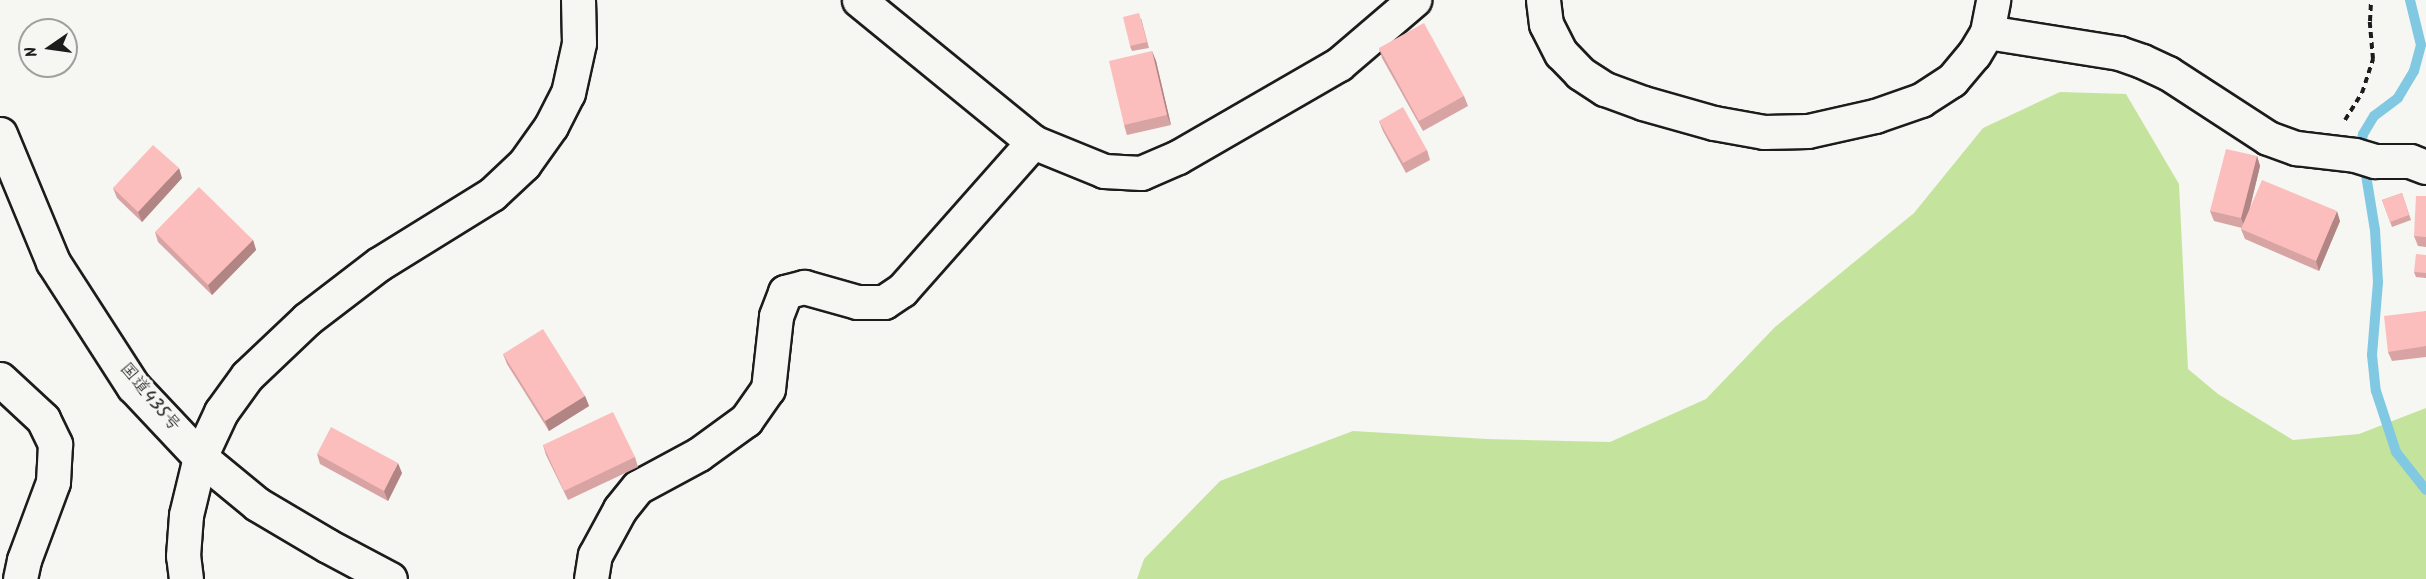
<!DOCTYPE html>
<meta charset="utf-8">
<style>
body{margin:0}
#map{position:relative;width:2426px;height:579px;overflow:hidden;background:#f6f6f2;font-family:Kalam,"Klee One",sans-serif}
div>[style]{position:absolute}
.green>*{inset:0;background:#c4e49d}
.stream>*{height:10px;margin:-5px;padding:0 5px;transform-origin:5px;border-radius:5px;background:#81c9e2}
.path>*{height:4px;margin-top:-2px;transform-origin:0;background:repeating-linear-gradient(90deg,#1c1c1c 0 6px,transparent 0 10.5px)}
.roads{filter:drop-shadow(2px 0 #1c1c1c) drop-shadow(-2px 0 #1c1c1c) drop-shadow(0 2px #1c1c1c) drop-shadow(0 -2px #1c1c1c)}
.minor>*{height:33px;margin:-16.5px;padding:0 16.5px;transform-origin:16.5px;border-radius:16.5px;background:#f6f6f2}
.highway>*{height:33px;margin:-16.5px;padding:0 16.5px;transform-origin:16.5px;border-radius:16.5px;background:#f6f6f2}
.wall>*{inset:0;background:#d8a3a3}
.shaded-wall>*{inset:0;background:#b08584}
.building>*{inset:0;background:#fbbebd}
span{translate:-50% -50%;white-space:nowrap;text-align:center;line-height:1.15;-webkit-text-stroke:6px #f6f6f2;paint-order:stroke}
.street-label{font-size:18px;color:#1c1c1c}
.north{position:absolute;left:18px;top:18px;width:60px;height:60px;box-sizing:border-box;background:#f6f6f2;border:2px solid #9f9f9c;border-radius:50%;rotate:257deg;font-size:16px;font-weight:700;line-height:24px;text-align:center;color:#1c1c1c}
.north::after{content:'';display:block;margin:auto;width:21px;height:27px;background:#1c1c1c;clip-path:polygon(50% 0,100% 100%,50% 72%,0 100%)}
</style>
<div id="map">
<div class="green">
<div style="clip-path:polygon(2060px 92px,2126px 94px,2179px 184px,2188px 369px,2218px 394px,2293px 440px,2359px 434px,2426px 408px,2426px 579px,1137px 579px,1144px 559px,1220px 481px,1353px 431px,1487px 439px,1610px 442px,1706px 399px,1775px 327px,1914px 213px,1983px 128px)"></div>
</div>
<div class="stream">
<div style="left:2410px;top:0;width:46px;rotate:76.3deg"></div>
<div style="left:2421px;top:45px;width:27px;rotate:105deg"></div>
<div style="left:2414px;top:71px;width:31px;rotate:121deg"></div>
<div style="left:2398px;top:98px;width:30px;rotate:143deg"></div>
<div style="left:2374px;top:116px;width:21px;rotate:121deg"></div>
<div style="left:2363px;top:134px;width:10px;rotate:101deg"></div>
<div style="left:2361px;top:144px;width:87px;rotate:80.8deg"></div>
<div style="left:2375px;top:230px;width:52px;rotate:86.7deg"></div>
<div style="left:2378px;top:282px;width:73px;rotate:94.7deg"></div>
<div style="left:2372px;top:355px;width:36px;rotate:84deg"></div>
<div style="left:2376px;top:391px;width:64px;rotate:71.8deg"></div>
<div style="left:2396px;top:452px;width:48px;rotate:51.7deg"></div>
</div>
<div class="path">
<div style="left:2345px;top:120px;width:32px;rotate:-58deg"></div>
<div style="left:2362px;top:93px;width:36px;rotate:-72deg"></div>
<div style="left:2373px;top:59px;width:38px;rotate:-95deg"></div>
<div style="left:2370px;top:21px;width:21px;rotate:-87deg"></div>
</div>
<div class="roads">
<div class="minor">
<div style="left:859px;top:0;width:225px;rotate:39.2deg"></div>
<div style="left:1033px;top:142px;width:77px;rotate:22.2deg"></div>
<div style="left:1104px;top:171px;width:37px;rotate:3deg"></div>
<div style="left:1141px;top:173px;width:40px;rotate:-23.4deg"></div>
<div style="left:1178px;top:157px;width:186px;rotate:-30deg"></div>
<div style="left:1339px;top:64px;width:99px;rotate:-40.5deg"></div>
<div style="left:1543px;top:0;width:24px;rotate:83deg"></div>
<div style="left:1546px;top:24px;width:33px;rotate:63deg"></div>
<div style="left:1561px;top:53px;width:28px;rotate:46deg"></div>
<div style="left:1580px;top:73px;width:30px;rotate:33deg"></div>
<div style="left:1605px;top:89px;width:40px;rotate:20.2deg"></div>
<div style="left:1643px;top:103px;width:74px;rotate:15.7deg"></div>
<div style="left:1714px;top:123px;width:51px;rotate:10.2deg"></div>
<div style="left:1764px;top:132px;width:44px;rotate:-1.3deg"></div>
<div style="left:1808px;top:131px;width:69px;rotate:-12.6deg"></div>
<div style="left:1875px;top:116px;width:49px;rotate:-19.2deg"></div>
<div style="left:1921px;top:100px;width:37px;rotate:-33deg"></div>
<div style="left:1952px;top:80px;width:34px;rotate:-50deg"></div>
<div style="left:1974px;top:54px;width:26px;rotate:-59deg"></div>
<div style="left:1987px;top:32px;width:33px;rotate:-79deg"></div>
<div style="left:1987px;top:32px;width:134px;rotate:9deg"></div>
<div style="left:2119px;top:53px;width:24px;rotate:19deg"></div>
<div style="left:2142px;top:61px;width:29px;rotate:25deg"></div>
<div style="left:2168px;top:73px;width:119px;rotate:33deg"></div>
<div style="left:2268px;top:138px;width:30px;rotate:20deg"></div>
<div style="left:2296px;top:148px;width:59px;rotate:6.8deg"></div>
<div style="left:2355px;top:155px;width:21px;rotate:17deg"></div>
<div style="left:2375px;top:161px;width:35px"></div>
<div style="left:2410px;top:161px;width:17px;rotate:21deg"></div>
<div style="left:0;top:379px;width:59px;rotate:42.9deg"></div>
<div style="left:43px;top:419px;width:28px;rotate:64deg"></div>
<div style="left:55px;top:444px;width:38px;rotate:93deg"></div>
<div style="left:53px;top:482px;width:83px;rotate:110.4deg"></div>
<div style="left:24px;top:560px;width:19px;rotate:102deg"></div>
<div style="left:186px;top:579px;width:23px;rotate:-97deg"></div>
<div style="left:183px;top:556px;width:41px;rotate:-85.8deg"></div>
<div style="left:186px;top:515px;width:60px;rotate:-76.4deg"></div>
<div style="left:200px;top:457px;width:50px;rotate:-65deg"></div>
<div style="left:221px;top:412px;width:44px;rotate:-54.2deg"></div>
<div style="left:247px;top:376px;width:83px;rotate:-43.5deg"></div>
<div style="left:307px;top:319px;width:91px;rotate:-37.4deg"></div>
<div style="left:379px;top:264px;width:133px;rotate:-31.8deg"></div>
<div style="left:492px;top:194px;width:44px;rotate:-43.2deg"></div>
<div style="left:524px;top:164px;width:47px;rotate:-54.6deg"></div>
<div style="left:551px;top:126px;width:37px;rotate:-63deg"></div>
<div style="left:568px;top:93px;width:51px;rotate:-77.6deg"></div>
<div style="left:579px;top:43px;width:43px;rotate:-91.3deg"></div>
<div style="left:591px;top:579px;width:24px;rotate:-81deg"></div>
<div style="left:595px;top:555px;width:52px;rotate:-61.5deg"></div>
<div style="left:620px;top:509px;width:28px;rotate:-51deg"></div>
<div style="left:638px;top:487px;width:69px;rotate:-28.4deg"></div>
<div style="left:699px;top:454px;width:58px;rotate:-35.9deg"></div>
<div style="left:746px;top:420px;width:38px;rotate:-55deg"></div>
<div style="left:768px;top:389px;width:73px;rotate:-83.7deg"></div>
<div style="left:776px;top:316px;width:26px;rotate:-69deg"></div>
<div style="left:785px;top:292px;width:20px;rotate:-15deg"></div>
<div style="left:804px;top:287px;width:55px;rotate:15.8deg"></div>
<div style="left:857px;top:302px;width:27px"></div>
<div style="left:884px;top:302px;width:22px;rotate:-34deg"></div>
<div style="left:902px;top:290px;width:198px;rotate:-48.5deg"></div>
</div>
<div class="highway">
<div style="left:0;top:134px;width:139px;rotate:67.5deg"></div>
<div style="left:53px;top:262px;width:148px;rotate:57.2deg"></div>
<div style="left:133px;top:386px;width:98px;rotate:46.7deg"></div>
<div style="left:200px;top:457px;width:74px;rotate:39.5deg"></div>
<div style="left:257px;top:504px;width:82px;rotate:30.6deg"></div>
<div style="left:328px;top:546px;width:70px;rotate:28deg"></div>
</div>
</div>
<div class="wall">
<div style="clip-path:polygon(1141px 18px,1149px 48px,1132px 51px,1130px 46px)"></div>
<div style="clip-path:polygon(1379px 48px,1464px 96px,1468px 106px,1423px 131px,1382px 58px)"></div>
<div style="clip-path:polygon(1152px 51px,1156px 61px,1171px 125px,1127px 135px,1124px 125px)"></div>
<div style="clip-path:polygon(1379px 121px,1427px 150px,1430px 160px,1406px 173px,1383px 131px)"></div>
<div style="clip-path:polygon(2257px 156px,2260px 166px,2250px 208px,2340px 221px,2319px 271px,2245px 239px,2241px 229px,2242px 228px,2214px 221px,2210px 211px)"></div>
<div style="clip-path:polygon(182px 178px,142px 222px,117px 198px,113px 188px)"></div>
<div style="clip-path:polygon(2402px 193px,2411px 220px,2392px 227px,2382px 200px)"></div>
<div style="clip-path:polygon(2426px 196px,2426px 247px,2418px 246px,2414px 236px)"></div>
<div style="clip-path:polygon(155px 232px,253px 240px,256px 250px,212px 295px,158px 242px)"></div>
<div style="clip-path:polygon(2426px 255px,2426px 278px,2416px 277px,2414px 272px)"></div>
<div style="clip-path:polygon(2426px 311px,2426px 357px,2392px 361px,2388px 352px)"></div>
<div style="clip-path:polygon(503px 354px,585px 396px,589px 406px,549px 431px,507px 364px)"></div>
<div style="clip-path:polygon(543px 445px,635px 457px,638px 467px,568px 500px,546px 455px)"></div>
<div style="clip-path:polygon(317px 454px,402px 473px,388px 501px,320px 464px)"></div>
</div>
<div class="shaded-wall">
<div style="clip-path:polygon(1152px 51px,1156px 61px,1171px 125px,1167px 115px)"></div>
<div style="clip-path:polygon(2257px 156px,2260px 166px,2245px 228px,2241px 218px)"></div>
<div style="clip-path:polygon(179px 168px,182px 178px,142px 222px,138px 212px)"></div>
<div style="clip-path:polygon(2337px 211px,2340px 221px,2319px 271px,2316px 261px)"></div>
<div style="clip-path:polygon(253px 240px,256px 250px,212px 295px,208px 285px)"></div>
<div style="clip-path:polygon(585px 396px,589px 406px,549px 431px,545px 421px)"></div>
<div style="clip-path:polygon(398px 463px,402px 473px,388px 501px,384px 491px)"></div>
</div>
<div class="building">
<div style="clip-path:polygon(1139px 13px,1147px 42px,1130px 46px,1123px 17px)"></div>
<div style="clip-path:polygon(1424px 23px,1464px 96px,1419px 121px,1379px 48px)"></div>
<div style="clip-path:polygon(1152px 51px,1167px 115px,1124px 125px,1109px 61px)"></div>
<div style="clip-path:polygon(1403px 107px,1427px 150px,1403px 163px,1379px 121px)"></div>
<div style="clip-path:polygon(153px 145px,179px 168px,138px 212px,113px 188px)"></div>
<div style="clip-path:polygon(2226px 149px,2257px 156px,2241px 218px,2210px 211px)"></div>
<div style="clip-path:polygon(2262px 180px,2337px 211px,2316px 261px,2241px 229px)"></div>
<div style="clip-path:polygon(199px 187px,253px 240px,208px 285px,155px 232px)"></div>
<div style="clip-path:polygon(2402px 193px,2409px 215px,2390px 222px,2382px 200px)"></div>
<div style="clip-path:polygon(2416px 196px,2426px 196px,2426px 237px,2414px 236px)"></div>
<div style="clip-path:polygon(2416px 254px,2426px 255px,2426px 273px,2414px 272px)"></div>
<div style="clip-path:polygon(2426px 311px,2426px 346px,2388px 352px,2384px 316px)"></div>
<div style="clip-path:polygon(543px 329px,585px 396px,545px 421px,503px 354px)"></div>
<div style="clip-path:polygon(613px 412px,635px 457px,564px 491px,543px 445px)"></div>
<div style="clip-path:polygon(331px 427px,398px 463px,384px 491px,317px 454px)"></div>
</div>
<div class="street-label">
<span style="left:149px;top:398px;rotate:50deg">国道435号</span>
</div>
<div class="north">N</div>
</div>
